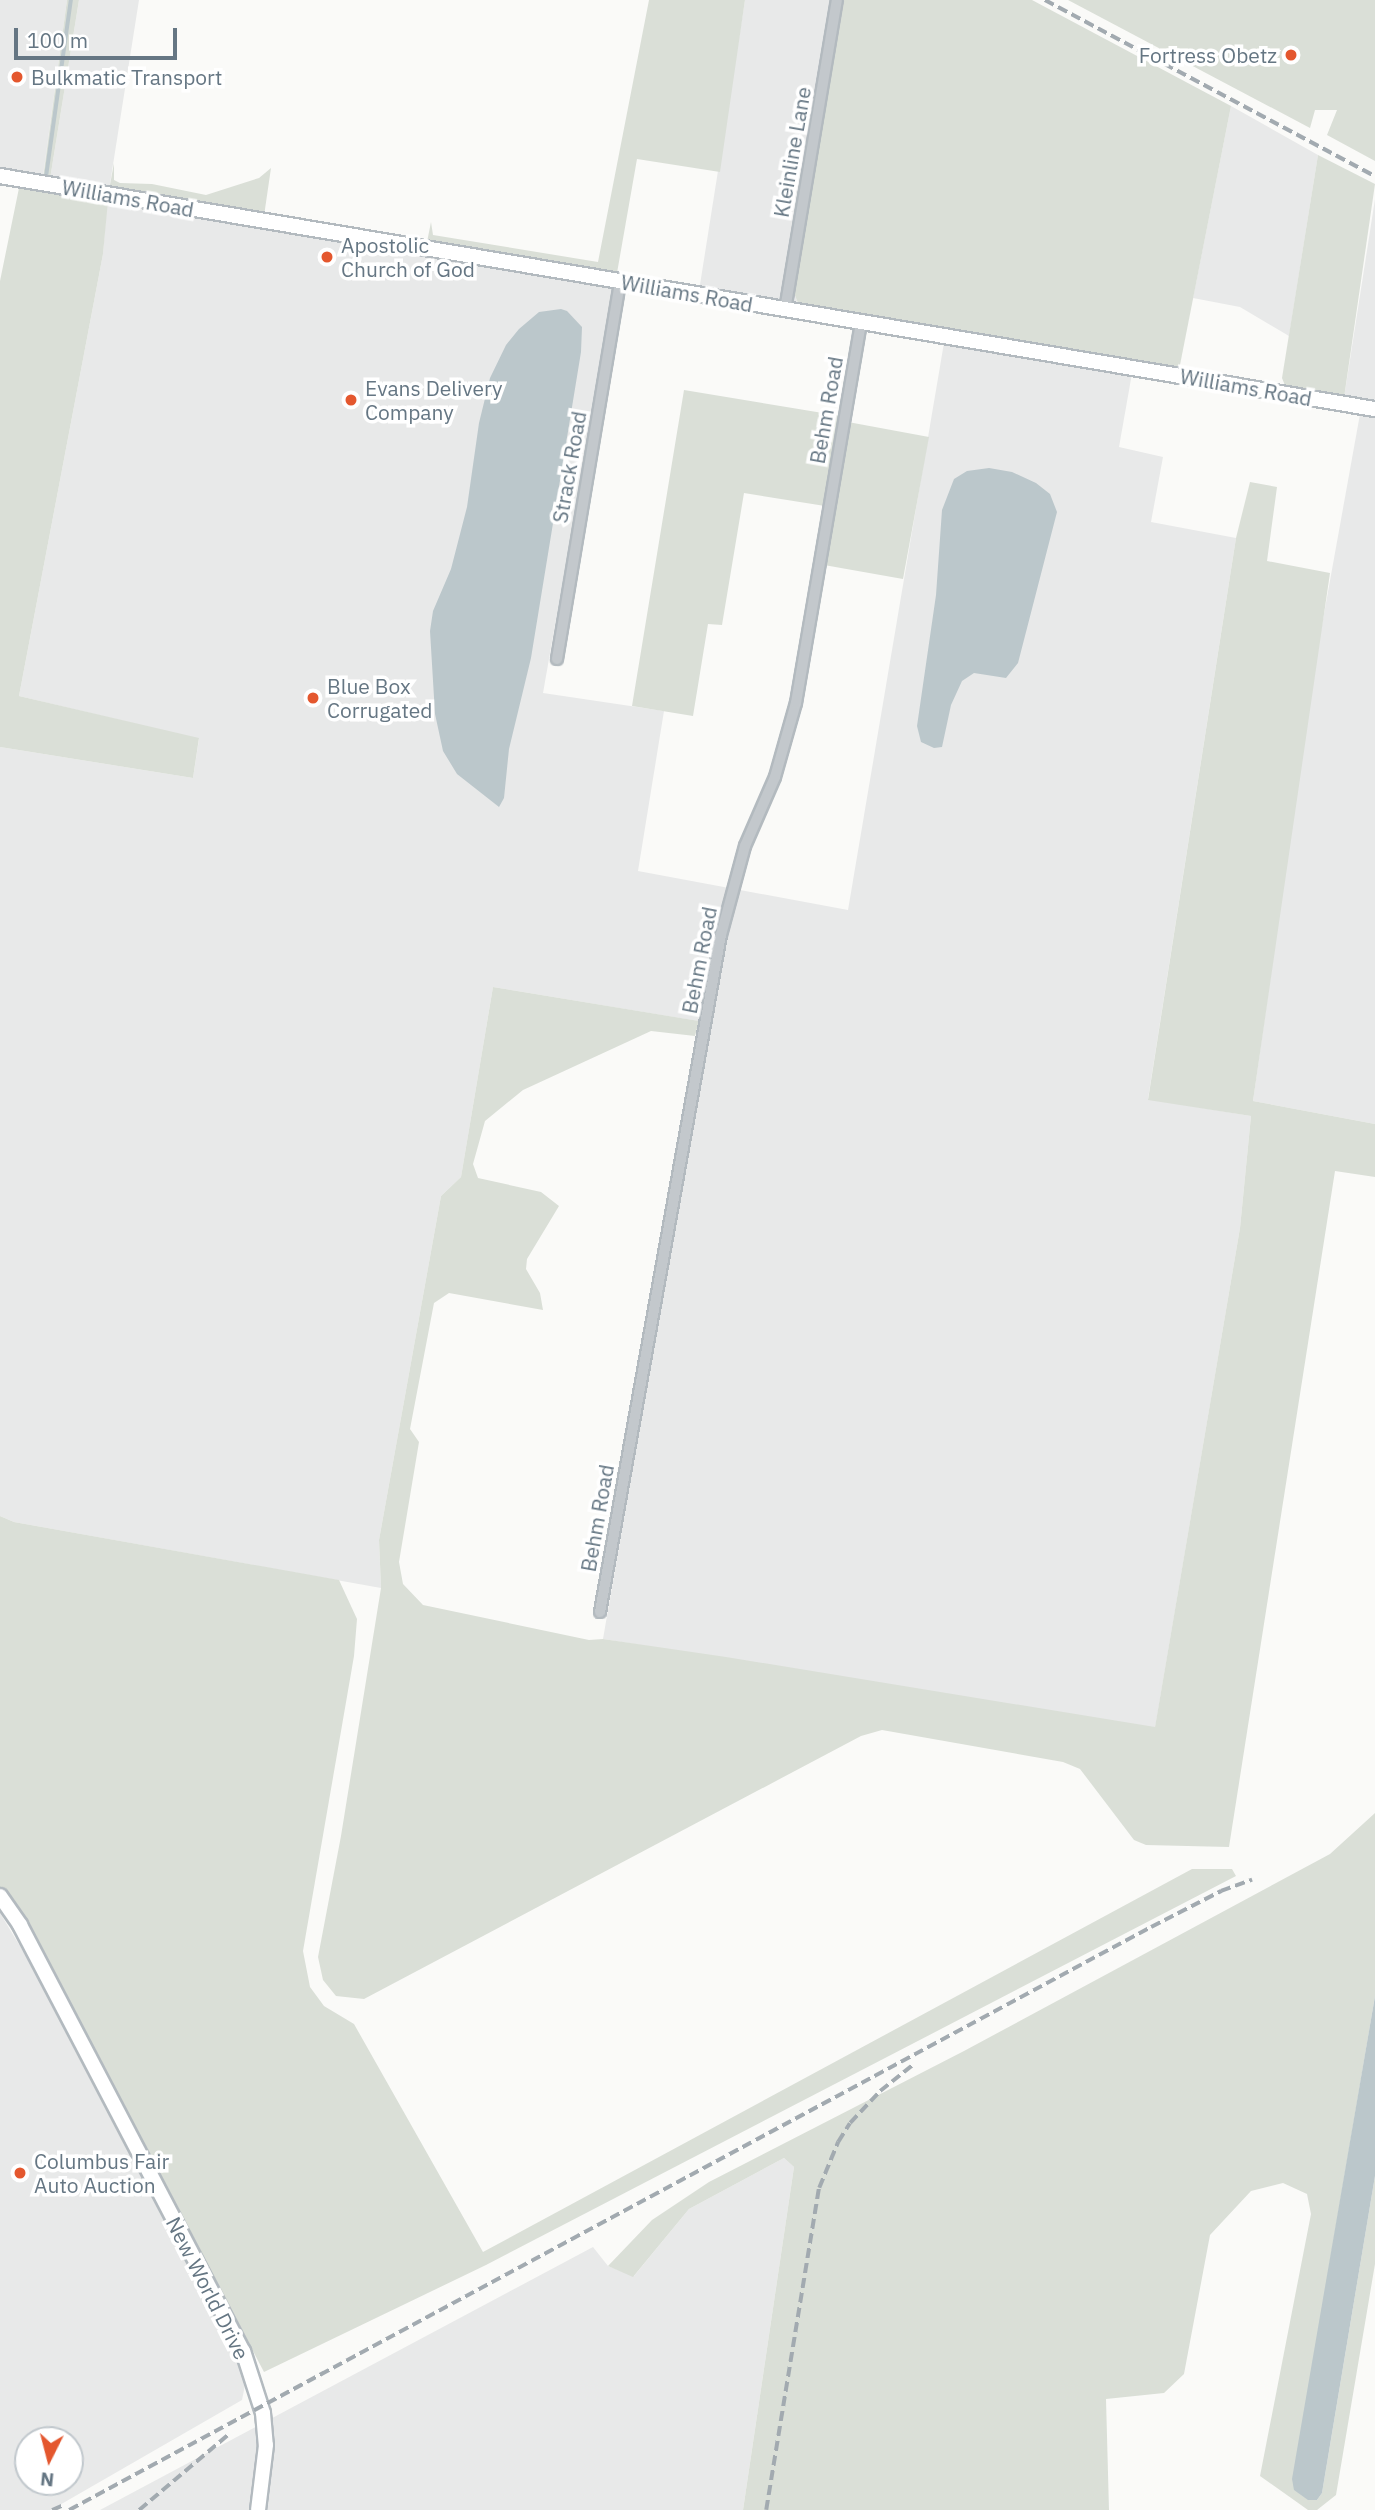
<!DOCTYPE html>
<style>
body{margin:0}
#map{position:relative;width:1375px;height:2510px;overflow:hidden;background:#fafaf8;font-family:"IBM Plex Sans",sans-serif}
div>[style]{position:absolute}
.built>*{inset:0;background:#e8e9e9}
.green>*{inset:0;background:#dadfd7}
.water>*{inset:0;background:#bbc7cb}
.stream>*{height:3.5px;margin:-1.75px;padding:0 1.75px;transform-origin:1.75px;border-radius:1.75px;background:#bbc7cb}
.roads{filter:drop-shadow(2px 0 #b3babf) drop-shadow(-2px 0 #b3babf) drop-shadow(0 2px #b3babf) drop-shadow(0 -2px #b3babf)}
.street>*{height:10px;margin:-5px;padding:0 5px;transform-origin:5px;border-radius:5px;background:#c3c8cc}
.secondary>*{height:14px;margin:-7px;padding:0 7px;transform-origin:7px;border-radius:7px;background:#fff}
.rail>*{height:3.5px;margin-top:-1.75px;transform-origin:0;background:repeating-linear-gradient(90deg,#a2aab0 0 10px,transparent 0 15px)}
.dots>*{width:19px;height:19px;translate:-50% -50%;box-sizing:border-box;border:4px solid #fff;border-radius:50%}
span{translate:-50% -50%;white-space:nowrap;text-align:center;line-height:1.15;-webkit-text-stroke:7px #fff;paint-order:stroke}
.poi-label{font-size:21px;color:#657683}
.right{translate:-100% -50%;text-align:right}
.left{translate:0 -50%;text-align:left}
.street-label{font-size:21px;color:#657683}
.north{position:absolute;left:14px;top:2426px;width:70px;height:70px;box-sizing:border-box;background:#fff;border:2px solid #c1c8cd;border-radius:50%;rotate:186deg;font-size:19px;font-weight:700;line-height:28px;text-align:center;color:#657683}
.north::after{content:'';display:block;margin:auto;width:24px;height:32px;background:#e4572e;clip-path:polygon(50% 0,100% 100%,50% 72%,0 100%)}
.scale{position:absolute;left:14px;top:28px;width:163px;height:32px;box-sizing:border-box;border:4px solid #657683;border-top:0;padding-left:9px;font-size:21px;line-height:24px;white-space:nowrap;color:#657683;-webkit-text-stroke:5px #fff;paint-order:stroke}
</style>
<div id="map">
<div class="built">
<div style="clip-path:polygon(0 0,67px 0,41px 191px,0 185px)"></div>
<div style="clip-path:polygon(79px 0,139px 0,109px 190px,617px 273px,543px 693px,664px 711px,638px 871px,848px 910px,946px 331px,1134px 362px,1119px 447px,1163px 457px,1151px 522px,1236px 538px,1148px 1099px,1251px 1116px,1240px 1228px,1155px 1728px,603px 1639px,710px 1023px,493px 987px,461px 1177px,441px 1196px,379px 1540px,381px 1588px,14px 1522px,0 1516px,0 747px,193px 778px,199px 739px,19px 696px,103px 254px,108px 190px,50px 179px)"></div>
<div style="clip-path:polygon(745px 0,844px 0,794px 293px,798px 303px,791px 306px,699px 291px)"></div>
<div style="clip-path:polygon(1231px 106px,1318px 155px,1289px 336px,1240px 307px,1193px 298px)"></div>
<div style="clip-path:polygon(1375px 199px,1375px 1124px,1253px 1101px,1313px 675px,1360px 414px,1344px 398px)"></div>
<div style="clip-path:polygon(evenodd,0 1913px,47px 1991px,246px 2380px,242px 2400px,51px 2510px,0 2510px,0 1913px,28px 2440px,70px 2440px,70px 2482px,28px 2482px,28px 2440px)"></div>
<div style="clip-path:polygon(784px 2158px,794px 2167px,743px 2510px,100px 2510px,593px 2247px,608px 2266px,634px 2276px,689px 2209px)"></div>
</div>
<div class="green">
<div style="clip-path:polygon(67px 0,79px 0,50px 179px,43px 178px)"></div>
<div style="clip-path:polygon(649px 0,745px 0,720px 172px,637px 159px,617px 273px,427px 242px,431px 222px,433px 235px,598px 262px)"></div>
<div style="clip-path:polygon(844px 0,1032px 0,1231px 106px,1179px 370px,808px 308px,798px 303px,794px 293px)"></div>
<div style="clip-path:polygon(1068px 0,1375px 0,1375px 161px,1327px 135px,1337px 110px,1315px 110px,1310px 128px)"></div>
<div style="clip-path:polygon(1318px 155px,1375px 184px,1344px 398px,1286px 388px,1282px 378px)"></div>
<div style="clip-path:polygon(114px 163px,114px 180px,120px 183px,152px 184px,206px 195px,259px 178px,271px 168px,264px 216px,109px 190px)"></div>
<div style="clip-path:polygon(19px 188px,108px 201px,103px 254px,19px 696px,199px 738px,193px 778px,0 747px,0 281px)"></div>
<div style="clip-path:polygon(684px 390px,841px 416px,825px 506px,744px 493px,722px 625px,708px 624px,693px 716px,632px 706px)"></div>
<div style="clip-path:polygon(848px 422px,929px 437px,903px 579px,824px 565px)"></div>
<div style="clip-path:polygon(1250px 482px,1277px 487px,1267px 561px,1330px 573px,1253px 1101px,1375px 1124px,1375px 1177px,1335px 1171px,1229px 1847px,1146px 1845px,1134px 1840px,1080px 1769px,1063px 1762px,882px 1730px,861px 1736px,364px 1999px,336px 1996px,323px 1980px,318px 1957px,341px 1836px,381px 1588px,379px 1540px,441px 1196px,461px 1177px,493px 987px,699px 1021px,695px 1036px,651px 1031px,523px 1090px,485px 1121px,473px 1164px,478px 1178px,541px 1192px,559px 1206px,527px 1259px,526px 1269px,540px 1293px,543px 1310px,449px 1293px,434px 1303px,410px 1429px,419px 1442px,399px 1562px,403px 1584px,423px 1605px,589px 1640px,603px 1639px,726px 1657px,1155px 1727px,1240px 1228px,1251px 1116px,1148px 1100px,1236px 538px)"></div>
<div style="clip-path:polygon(0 1516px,14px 1522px,339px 1580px,357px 1619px,354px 1656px,303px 1951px,310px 1987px,324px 2006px,354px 2024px,483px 2252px,1192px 1869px,1232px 1869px,1236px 1876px,486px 2265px,264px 2372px,29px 1925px,0 1888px)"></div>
<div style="clip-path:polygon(1375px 1813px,1375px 1996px,1328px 2273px,1317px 2500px,1322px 2493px,1375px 2176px,1375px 2264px,1336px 2495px,1317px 2510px,1308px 2510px,1260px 2476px,1311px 2214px,1307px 2194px,1283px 2183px,1251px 2191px,1210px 2235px,1184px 2374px,1164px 2393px,1106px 2399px,1109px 2510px,743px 2510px,794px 2167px,784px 2158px,689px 2209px,633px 2277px,608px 2266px,652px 2220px,709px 2182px,964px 2051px,1330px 1854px)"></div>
</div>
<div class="water">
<div style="clip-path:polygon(561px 309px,567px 311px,582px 327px,581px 352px,531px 658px,509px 749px,504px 798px,499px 807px,457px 774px,443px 751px,435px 714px,430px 631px,433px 611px,451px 569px,467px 507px,479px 423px,490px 378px,506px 345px,519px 329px,539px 312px)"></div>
<div style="clip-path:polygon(989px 468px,1012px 472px,1036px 483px,1050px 494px,1057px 512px,1018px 663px,1006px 678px,974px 673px,962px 681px,951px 705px,942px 747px,934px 748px,921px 742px,917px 726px,936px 595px,942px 510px,954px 479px,967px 471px)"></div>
<div style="clip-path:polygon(1375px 1996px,1375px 2176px,1322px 2493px,1317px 2500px,1308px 2500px,1294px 2490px,1292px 2479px)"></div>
</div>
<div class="stream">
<div style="left:46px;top:177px;width:179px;rotate:-82deg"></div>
</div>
<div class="roads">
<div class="street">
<div style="left:785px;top:310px;width:314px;rotate:-80.5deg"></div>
<div style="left:557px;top:659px;width:382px;rotate:-80.5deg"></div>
<div style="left:600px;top:1612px;width:688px;rotate:-79.87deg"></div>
<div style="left:721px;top:935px;width:92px;rotate:-74.9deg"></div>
<div style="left:745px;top:846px;width:75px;rotate:-66.5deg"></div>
<div style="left:775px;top:777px;width:77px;rotate:-74.2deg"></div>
<div style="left:796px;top:703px;width:387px;rotate:-80.3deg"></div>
</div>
<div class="secondary">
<div style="left:0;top:176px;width:1395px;rotate:9.62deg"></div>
<div style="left:0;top:1896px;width:35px;rotate:55deg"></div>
<div style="left:20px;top:1925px;width:481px;rotate:62.4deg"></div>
<div style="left:243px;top:2351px;width:65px;rotate:72.1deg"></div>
<div style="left:263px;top:2413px;width:32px;rotate:85deg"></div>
<div style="left:266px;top:2445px;width:65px;rotate:97deg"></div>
</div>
</div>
<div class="rail">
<div style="left:1045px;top:0;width:374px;rotate:28.1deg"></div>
<div style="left:52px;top:2510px;width:13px;rotate:-23deg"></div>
<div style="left:69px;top:2510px;width:1229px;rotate:-28.32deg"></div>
<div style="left:1151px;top:1927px;width:79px;rotate:-27.2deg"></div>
<div style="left:1221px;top:1891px;width:33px;rotate:-20deg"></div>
<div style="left:139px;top:2510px;width:119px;rotate:-40.2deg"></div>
<div style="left:766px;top:2510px;width:326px;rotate:-80.7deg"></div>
<div style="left:819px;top:2188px;width:50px;rotate:-67.6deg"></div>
<div style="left:838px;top:2142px;width:22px;rotate:-58deg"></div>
<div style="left:850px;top:2123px;width:44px;rotate:-46.8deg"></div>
<div style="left:880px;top:2091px;width:43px;rotate:-38.5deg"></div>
</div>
<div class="dots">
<div style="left:1291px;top:55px;background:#e4572e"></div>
<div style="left:17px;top:77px;background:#e4572e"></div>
<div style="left:327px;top:257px;background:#e4572e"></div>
<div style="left:351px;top:400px;background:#e4572e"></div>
<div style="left:313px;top:698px;background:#e4572e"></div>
<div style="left:20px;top:2173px;background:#e4572e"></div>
</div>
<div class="poi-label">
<span class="right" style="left:1277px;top:55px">Fortress Obetz</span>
<span class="left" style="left:31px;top:77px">Bulkmatic Transport</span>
<span class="left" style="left:341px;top:257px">Apostolic<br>Church of God</span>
<span class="left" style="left:365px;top:400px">Evans Delivery<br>Company</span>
<span class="left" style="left:327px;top:698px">Blue Box<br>Corrugated</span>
<span class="left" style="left:34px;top:2173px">Columbus Fair<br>Auto Auction</span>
</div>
<div class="street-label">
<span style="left:792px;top:152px;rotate:-80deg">Kleinline Lane</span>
<span style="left:128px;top:198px;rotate:10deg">Williams Road</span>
<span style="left:687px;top:293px;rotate:10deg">Williams Road</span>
<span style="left:1246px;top:387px;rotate:10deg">Williams Road</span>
<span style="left:826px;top:410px;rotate:-80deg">Behm Road</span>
<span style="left:569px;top:467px;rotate:-80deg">Strack Road</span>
<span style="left:699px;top:960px;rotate:-79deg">Behm Road</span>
<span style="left:597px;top:1518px;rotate:-80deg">Behm Road</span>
<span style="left:208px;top:2288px;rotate:63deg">New World Drive</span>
</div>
<div class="north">N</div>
<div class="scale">100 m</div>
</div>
